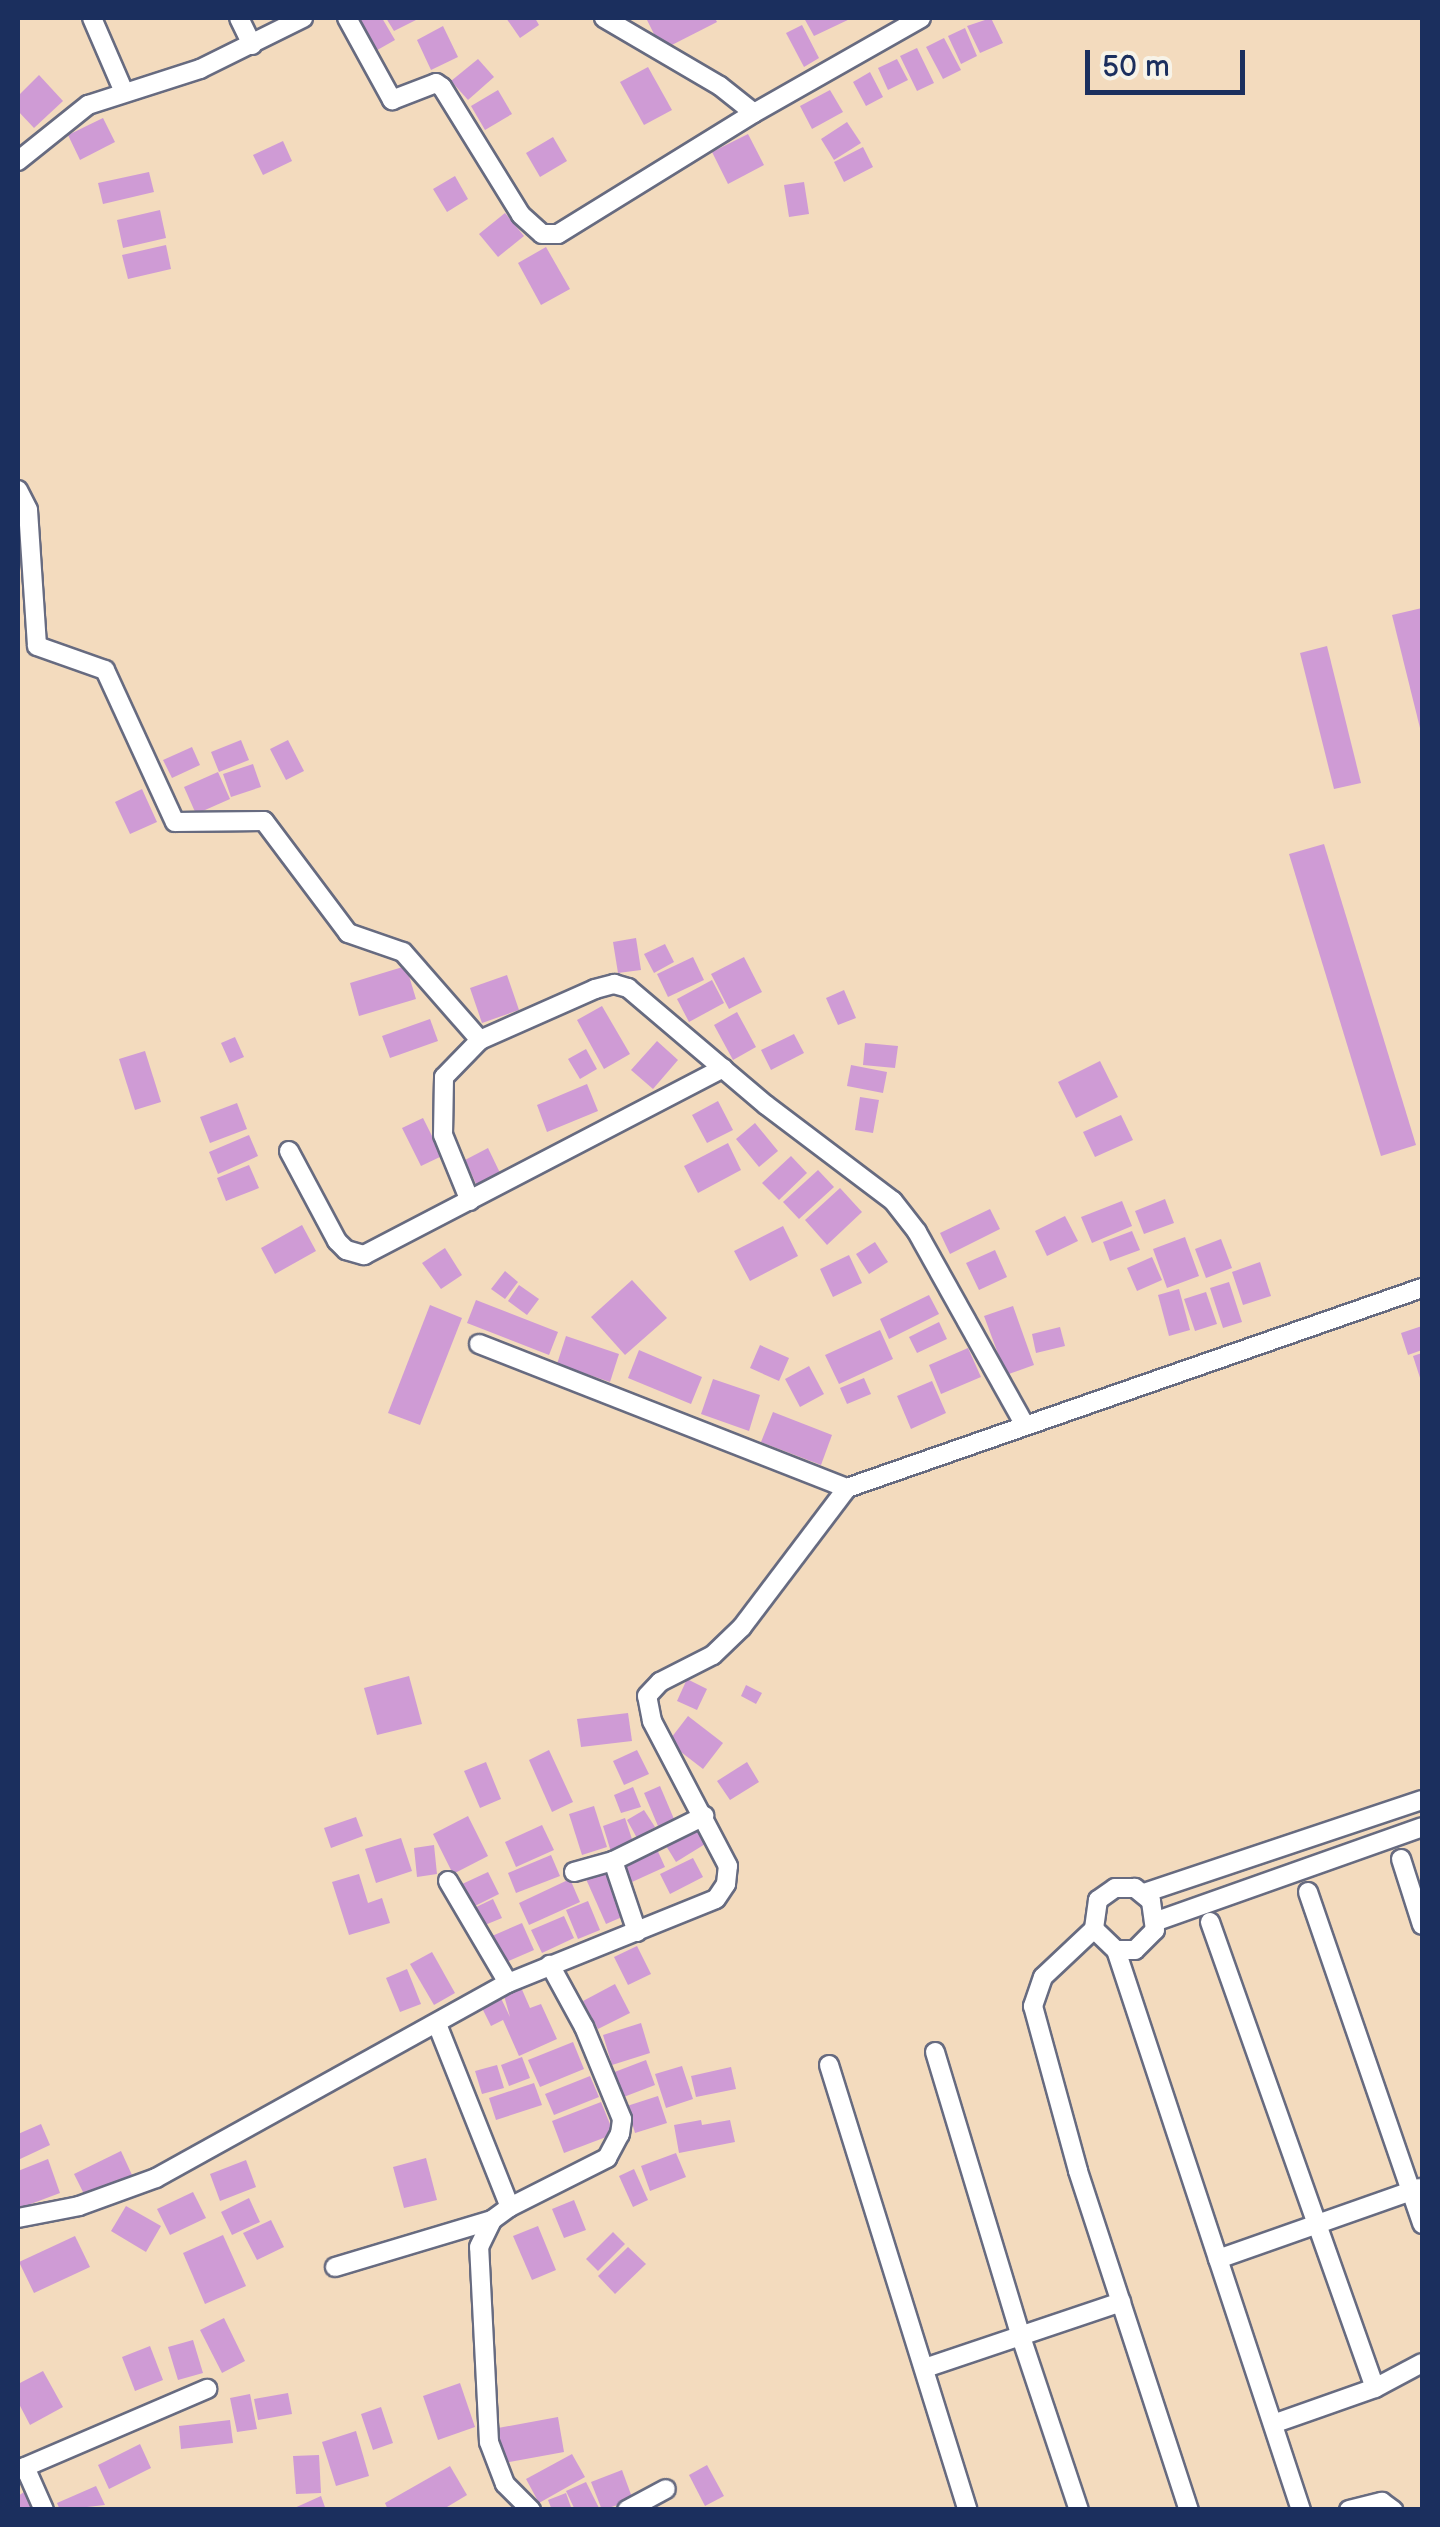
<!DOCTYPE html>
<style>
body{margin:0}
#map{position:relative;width:1440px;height:2527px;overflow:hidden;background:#f3dbbe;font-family:"Balsamiq Sans",sans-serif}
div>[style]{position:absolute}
.building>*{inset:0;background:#cf9bd5}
.roads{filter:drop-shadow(2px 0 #676b80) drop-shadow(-2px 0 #676b80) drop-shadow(0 2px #676b80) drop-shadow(0 -2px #676b80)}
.street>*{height:18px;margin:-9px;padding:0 9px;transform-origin:9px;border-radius:9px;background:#fff}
span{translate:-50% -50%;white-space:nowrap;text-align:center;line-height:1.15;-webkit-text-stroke:10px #f7f3e8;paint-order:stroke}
.frame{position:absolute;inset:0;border:20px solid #1b2f5e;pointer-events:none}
.scale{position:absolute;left:1085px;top:50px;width:160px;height:45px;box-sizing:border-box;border:5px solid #1b2f5e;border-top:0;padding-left:12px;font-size:30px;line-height:35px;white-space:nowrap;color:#1b2f5e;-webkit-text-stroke:8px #f7f3e8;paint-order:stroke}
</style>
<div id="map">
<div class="building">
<div style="clip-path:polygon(352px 18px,382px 18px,395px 40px,372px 53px)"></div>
<div style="clip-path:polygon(386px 18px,420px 18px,394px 31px)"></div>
<div style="clip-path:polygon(506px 18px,535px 18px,539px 25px,520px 38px)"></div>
<div style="clip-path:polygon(646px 18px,715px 18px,717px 22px,662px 50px)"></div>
<div style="clip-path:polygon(804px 18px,852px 18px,814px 36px)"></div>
<div style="clip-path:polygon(991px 18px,1003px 43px,980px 53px,967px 26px)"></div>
<div style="clip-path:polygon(802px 25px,819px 58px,804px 67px,786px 33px)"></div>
<div style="clip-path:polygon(443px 26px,458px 57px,431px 70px,417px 40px)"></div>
<div style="clip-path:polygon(965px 28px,977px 56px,961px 64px,948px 36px)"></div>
<div style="clip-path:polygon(944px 38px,961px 70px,943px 79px,926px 47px)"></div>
<div style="clip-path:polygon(917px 48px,934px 83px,917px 91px,900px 56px)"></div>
<div style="clip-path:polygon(478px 59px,494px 77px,468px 100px,451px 81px)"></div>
<div style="clip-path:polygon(897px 59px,908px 80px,888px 90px,878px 68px)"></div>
<div style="clip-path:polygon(648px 67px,672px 110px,644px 125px,620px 82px)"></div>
<div style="clip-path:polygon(870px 72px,883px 97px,866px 106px,853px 82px)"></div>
<div style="clip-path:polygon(39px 75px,63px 101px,34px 128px,18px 111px,18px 96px)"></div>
<div style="clip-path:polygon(498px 90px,512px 114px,485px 130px,471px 106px)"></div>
<div style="clip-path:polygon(830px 90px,843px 112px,812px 129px,800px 106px)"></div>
<div style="clip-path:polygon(103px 118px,115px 142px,80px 160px,68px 135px)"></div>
<div style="clip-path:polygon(847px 122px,861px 143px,834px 160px,821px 139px)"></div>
<div style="clip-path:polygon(748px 134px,764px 165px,728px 184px,712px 152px)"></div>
<div style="clip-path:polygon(553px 137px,567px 161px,540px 177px,526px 153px)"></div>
<div style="clip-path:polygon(283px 141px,292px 161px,263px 175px,253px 155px)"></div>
<div style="clip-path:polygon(863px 147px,873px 167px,844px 182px,834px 162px)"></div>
<div style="clip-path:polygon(149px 172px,154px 192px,103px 204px,98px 183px)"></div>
<div style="clip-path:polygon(455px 176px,468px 199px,447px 212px,433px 189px)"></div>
<div style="clip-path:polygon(804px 182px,809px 214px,789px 217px,784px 185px)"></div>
<div style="clip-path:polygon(160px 210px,166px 238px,123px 248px,117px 220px)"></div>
<div style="clip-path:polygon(505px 213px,524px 236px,498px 257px,479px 234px)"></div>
<div style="clip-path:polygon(166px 245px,171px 269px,128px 279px,122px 255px)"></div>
<div style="clip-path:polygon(546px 247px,570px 289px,541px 305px,518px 263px)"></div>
<div style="clip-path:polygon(1422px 608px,1422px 732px,1421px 732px,1392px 615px)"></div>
<div style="clip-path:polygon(1327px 646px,1361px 783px,1334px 789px,1300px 653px)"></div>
<div style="clip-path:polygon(241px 740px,249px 760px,219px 772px,211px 752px)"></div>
<div style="clip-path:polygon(288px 740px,304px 771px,286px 780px,270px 749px)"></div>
<div style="clip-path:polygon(192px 747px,200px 765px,172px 778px,163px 760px)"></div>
<div style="clip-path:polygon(253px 764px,261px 787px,231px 797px,223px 774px)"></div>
<div style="clip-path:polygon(218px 772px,230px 799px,196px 814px,184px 787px)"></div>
<div style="clip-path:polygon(142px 789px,157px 822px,130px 834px,115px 802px)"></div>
<div style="clip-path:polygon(1324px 844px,1416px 1145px,1381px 1156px,1289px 854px)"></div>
<div style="clip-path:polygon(636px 938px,641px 970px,618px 973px,613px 942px)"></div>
<div style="clip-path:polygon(665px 944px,674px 962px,654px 973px,644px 954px)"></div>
<div style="clip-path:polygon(693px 957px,704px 980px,668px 997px,657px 974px)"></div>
<div style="clip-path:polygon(744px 957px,762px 992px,729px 1009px,711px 974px)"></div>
<div style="clip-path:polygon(406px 966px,416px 999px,359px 1016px,350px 983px)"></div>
<div style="clip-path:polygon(507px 975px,519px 1010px,482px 1023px,470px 988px)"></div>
<div style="clip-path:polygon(712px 980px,724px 1003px,689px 1022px,677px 999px)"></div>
<div style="clip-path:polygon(844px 990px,856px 1018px,838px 1025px,826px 998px)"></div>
<div style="clip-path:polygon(602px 1006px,630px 1054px,604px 1069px,577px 1020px)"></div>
<div style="clip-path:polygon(737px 1012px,756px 1047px,733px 1060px,714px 1025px)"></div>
<div style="clip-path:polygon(430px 1019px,438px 1041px,390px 1058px,382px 1036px)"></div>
<div style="clip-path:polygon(794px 1034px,804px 1053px,771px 1070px,761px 1050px)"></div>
<div style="clip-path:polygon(235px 1037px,244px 1057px,230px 1063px,221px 1043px)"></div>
<div style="clip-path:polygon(657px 1041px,678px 1060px,653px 1089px,631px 1070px)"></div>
<div style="clip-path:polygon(865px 1043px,898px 1046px,895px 1068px,863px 1065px)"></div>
<div style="clip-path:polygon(586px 1049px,597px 1069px,580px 1079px,568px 1059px)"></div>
<div style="clip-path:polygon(145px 1051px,161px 1102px,135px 1110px,119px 1059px)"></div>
<div style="clip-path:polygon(1100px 1061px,1118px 1097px,1076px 1118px,1058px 1082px)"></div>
<div style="clip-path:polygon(851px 1065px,887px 1072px,883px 1093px,847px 1086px)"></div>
<div style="clip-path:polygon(587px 1084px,598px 1111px,547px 1132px,537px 1105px)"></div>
<div style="clip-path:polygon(860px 1097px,879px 1100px,873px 1133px,855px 1130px)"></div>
<div style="clip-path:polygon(718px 1101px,733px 1130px,707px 1143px,692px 1115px)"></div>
<div style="clip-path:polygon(237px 1103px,247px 1129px,210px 1143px,200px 1117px)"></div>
<div style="clip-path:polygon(1121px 1115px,1133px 1140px,1095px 1157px,1083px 1132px)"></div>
<div style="clip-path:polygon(423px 1118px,442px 1156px,421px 1166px,402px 1128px)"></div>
<div style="clip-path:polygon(755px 1123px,778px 1151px,759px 1167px,736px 1139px)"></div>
<div style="clip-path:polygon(249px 1135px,258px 1156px,218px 1174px,209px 1152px)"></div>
<div style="clip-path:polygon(728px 1143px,741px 1170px,698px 1193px,684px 1166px)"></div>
<div style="clip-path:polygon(488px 1148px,502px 1177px,478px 1188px,465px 1160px)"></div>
<div style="clip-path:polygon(791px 1156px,807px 1173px,779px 1200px,762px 1183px)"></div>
<div style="clip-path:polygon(249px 1165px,259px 1188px,226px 1201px,217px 1178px)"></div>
<div style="clip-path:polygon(818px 1170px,834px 1187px,799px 1219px,783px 1202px)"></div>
<div style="clip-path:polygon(840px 1188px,862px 1212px,827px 1245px,805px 1220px)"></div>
<div style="clip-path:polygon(1165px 1199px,1174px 1223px,1144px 1234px,1135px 1211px)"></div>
<div style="clip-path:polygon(1122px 1201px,1132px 1226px,1092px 1243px,1081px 1217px)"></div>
<div style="clip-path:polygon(990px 1209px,1000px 1229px,950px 1254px,940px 1233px)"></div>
<div style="clip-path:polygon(1065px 1216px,1078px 1241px,1047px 1256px,1035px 1231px)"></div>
<div style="clip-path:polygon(302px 1225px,316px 1251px,275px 1274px,261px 1248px)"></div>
<div style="clip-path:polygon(783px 1226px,798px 1256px,750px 1281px,734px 1251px)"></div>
<div style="clip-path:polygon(1132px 1231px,1140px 1250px,1110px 1261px,1103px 1242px)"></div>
<div style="clip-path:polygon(1185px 1237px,1199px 1276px,1167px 1288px,1153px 1249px)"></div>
<div style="clip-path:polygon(1221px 1239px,1232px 1268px,1206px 1278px,1195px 1249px)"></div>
<div style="clip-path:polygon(875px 1242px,888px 1262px,869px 1274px,856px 1254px)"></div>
<div style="clip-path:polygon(445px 1248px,462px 1275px,441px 1289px,422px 1263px)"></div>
<div style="clip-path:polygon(995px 1250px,1007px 1277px,979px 1290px,966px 1263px)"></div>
<div style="clip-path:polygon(849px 1255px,862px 1283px,833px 1297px,820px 1269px)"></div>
<div style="clip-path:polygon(1152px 1257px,1162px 1280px,1137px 1291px,1127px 1268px)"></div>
<div style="clip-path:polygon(1260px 1262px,1271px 1296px,1243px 1305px,1232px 1272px)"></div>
<div style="clip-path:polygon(505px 1271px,518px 1282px,505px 1299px,491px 1289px)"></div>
<div style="clip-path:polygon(632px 1280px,667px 1318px,625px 1355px,591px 1317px)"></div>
<div style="clip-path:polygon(1229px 1282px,1242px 1322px,1223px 1328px,1210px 1288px)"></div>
<div style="clip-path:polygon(519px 1285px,539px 1299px,527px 1315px,508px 1301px)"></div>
<div style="clip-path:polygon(1179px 1289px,1190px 1330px,1169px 1336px,1158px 1295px)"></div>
<div style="clip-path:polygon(1206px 1292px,1217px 1324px,1195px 1331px,1184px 1299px)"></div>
<div style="clip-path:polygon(929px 1295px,939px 1314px,889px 1339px,880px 1319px)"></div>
<div style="clip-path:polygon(476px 1300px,558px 1332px,549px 1355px,467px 1323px)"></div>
<div style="clip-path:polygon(430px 1305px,462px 1318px,420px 1425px,388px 1413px)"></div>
<div style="clip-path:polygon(1013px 1306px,1034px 1365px,1006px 1375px,984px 1316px)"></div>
<div style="clip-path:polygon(939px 1322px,947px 1339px,917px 1353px,909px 1337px)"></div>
<div style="clip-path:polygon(1422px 1326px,1422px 1350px,1408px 1355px,1401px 1333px)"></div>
<div style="clip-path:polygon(1060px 1327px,1065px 1346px,1036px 1353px,1032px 1334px)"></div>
<div style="clip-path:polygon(880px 1330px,893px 1359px,839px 1384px,825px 1355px)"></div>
<div style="clip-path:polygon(566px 1336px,619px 1354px,610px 1382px,557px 1364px)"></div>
<div style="clip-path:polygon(760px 1345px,789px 1358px,779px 1381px,750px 1368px)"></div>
<div style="clip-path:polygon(968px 1348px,981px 1377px,941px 1394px,929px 1365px)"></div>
<div style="clip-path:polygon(639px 1350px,702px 1377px,691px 1404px,628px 1378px)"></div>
<div style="clip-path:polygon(1422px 1353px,1422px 1384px,1413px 1356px)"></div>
<div style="clip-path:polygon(809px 1366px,824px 1394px,800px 1407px,785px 1379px)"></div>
<div style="clip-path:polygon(864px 1378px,871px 1394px,847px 1404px,840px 1388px)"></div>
<div style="clip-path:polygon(713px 1379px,760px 1395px,749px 1431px,701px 1414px)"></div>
<div style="clip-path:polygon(932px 1381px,946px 1413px,911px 1429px,897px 1396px)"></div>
<div style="clip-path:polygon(773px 1412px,832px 1435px,821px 1465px,761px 1442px)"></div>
<div style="clip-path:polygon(409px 1676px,422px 1724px,377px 1735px,364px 1688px)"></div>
<div style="clip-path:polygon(687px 1679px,707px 1689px,697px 1710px,677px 1701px)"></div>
<div style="clip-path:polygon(746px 1685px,762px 1693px,756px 1704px,741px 1696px)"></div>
<div style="clip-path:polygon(628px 1713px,632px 1741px,581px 1747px,577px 1719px)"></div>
<div style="clip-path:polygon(688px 1716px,723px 1743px,703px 1769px,668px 1742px)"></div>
<div style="clip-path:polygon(549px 1750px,573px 1802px,552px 1812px,529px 1760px)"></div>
<div style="clip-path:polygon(637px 1750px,649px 1774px,624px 1785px,613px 1761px)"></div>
<div style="clip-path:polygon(486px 1762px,501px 1799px,480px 1808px,464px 1771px)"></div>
<div style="clip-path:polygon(747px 1762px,759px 1782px,730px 1800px,717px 1781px)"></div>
<div style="clip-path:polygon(660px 1786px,674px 1819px,658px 1826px,644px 1793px)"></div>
<div style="clip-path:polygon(633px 1787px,641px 1807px,621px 1813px,614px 1795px)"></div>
<div style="clip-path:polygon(594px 1806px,607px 1847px,582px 1855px,569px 1814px)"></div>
<div style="clip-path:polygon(644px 1810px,655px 1827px,637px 1838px,627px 1820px)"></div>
<div style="clip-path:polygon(468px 1816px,488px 1856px,453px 1874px,433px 1834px)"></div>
<div style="clip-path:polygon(356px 1817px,363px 1836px,331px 1848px,324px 1828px)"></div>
<div style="clip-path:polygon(625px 1818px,635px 1848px,612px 1855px,603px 1826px)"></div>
<div style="clip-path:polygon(697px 1820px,710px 1841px,676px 1862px,663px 1841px)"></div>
<div style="clip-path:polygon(542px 1825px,554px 1850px,516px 1867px,505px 1842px)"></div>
<div style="clip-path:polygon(401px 1838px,412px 1871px,376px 1883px,365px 1849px)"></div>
<div style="clip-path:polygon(434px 1845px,437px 1874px,417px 1877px,414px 1848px)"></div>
<div style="clip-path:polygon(655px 1845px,665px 1867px,632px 1882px,622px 1860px)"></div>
<div style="clip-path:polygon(551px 1855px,560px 1876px,516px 1893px,508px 1873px)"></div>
<div style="clip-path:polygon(693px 1858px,703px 1877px,670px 1894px,660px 1874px)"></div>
<div style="clip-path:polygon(609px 1869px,629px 1914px,606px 1924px,586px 1879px)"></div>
<div style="clip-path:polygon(488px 1872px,499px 1894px,471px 1908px,460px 1885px)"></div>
<div style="clip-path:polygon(359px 1874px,368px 1903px,382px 1898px,390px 1923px,349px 1935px,332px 1882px)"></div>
<div style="clip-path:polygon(570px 1879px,580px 1902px,529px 1925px,519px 1903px)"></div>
<div style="clip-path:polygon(493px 1899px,502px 1918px,480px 1927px,472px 1909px)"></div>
<div style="clip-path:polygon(588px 1901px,600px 1930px,578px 1939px,566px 1910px)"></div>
<div style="clip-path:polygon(564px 1916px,574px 1938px,542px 1953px,531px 1930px)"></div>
<div style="clip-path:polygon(522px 1923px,534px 1950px,504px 1963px,492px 1936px)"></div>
<div style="clip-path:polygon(637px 1946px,651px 1974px,628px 1985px,614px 1957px)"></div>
<div style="clip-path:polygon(432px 1952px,455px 1993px,434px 2005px,410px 1964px)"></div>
<div style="clip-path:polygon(407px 1969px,421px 2004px,400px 2012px,386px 1978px)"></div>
<div style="clip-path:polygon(615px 1984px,630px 2013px,598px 2029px,583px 2001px)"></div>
<div style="clip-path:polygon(520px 1985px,530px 2008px,541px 2004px,557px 2039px,519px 2056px,503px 2020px,491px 2026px,479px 2002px,498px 1992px,510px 2017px,503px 1992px)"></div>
<div style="clip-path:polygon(641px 2023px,650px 2053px,612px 2065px,603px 2035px)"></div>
<div style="clip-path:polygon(573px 2042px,584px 2069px,540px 2087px,528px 2060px)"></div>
<div style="clip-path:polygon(522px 2057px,530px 2078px,509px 2086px,501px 2065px)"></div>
<div style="clip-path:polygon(646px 2060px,655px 2085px,621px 2098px,612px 2073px)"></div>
<div style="clip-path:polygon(497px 2065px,504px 2088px,482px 2094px,475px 2071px)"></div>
<div style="clip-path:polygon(682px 2066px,693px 2099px,666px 2108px,655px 2074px)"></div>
<div style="clip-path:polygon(731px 2067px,736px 2089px,696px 2097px,691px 2076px)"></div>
<div style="clip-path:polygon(590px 2076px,599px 2097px,554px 2115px,545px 2094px)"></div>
<div style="clip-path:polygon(534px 2083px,542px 2105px,496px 2120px,489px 2098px)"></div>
<div style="clip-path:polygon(658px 2096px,667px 2123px,635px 2133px,627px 2106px)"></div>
<div style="clip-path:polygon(601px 2102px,614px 2134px,564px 2153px,552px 2121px)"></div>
<div style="clip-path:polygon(701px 2120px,702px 2125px,730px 2120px,735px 2142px,679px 2153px,674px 2125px)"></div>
<div style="clip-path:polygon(41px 2124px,50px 2145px,18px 2160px,18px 2134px)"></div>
<div style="clip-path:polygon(121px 2151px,132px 2175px,86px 2198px,74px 2174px)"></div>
<div style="clip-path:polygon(676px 2153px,686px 2177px,650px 2191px,641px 2166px)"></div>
<div style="clip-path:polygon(426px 2158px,437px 2200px,404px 2208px,393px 2167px)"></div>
<div style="clip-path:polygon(48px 2159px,60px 2193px,20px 2208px,18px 2171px)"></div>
<div style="clip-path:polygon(246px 2160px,256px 2187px,220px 2201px,210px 2174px)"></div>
<div style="clip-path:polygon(634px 2169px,648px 2200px,633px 2207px,619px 2176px)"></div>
<div style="clip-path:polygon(193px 2192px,206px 2218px,170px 2235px,157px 2209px)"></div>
<div style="clip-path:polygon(249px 2198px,260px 2222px,232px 2235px,221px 2212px)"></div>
<div style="clip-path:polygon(574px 2200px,586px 2230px,564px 2238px,552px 2209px)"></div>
<div style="clip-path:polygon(126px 2206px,161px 2226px,146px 2252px,111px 2231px)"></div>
<div style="clip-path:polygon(271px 2220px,284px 2247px,257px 2260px,243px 2233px)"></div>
<div style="clip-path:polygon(538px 2226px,556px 2270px,532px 2280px,513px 2236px)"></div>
<div style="clip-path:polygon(613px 2232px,625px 2244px,598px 2271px,586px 2259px)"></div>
<div style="clip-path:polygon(223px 2235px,246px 2286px,205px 2304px,183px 2253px)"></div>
<div style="clip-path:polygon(75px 2236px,90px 2267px,34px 2293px,19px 2262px)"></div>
<div style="clip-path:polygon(628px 2247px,646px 2264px,615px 2294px,598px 2276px)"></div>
<div style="clip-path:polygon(224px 2318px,245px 2361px,222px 2373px,200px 2330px)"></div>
<div style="clip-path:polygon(193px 2340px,203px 2373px,178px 2380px,168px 2347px)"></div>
<div style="clip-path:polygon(150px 2346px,163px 2380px,135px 2391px,122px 2357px)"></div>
<div style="clip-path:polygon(43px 2371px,63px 2407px,30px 2425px,18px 2402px,18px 2384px)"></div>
<div style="clip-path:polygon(460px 2383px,475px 2427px,438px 2440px,423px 2396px)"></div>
<div style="clip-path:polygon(288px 2393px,292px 2414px,258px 2420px,254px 2399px)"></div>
<div style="clip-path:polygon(250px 2394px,257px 2429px,237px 2432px,230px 2398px)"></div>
<div style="clip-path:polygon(381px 2407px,393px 2443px,373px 2450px,361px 2414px)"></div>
<div style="clip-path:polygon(558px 2417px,564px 2452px,504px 2463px,498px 2428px)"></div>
<div style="clip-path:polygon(230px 2420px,233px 2443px,181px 2449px,179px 2426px)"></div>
<div style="clip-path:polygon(356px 2431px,369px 2476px,336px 2486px,322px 2442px)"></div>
<div style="clip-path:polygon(140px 2444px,151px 2468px,109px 2489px,98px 2465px)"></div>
<div style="clip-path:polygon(572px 2454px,585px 2477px,539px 2503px,526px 2479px)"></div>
<div style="clip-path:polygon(319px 2455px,321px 2493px,296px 2494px,293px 2456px)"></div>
<div style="clip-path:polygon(707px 2465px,724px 2496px,705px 2506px,689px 2475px)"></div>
<div style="clip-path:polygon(450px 2466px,467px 2495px,442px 2510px,388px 2510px,385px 2503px)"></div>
<div style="clip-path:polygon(622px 2470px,633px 2500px,602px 2510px,591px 2482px)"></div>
<div style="clip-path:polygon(586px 2482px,600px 2510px,575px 2510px,566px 2491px)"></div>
<div style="clip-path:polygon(96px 2486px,105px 2505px,60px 2510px,57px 2503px)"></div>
<div style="clip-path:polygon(24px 2492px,33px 2510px,18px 2510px,18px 2496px)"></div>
<div style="clip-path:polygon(566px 2493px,572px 2510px,552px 2510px,548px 2500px)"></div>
<div style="clip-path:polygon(321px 2496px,326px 2510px,290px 2510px)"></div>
</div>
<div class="roads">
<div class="street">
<div style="left:92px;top:18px;width:81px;rotate:66.6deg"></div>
<div style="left:239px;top:18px;width:30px;rotate:64deg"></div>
<div style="left:347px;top:18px;width:94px;rotate:61.2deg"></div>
<div style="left:392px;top:100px;width:47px;rotate:-21.1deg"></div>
<div style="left:436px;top:83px;width:7px;rotate:34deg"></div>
<div style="left:442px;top:87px;width:150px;rotate:58.3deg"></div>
<div style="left:521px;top:215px;width:28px;rotate:42deg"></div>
<div style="left:542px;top:234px;width:16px"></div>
<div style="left:558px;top:234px;width:230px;rotate:-31.7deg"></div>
<div style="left:604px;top:18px;width:134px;rotate:30.4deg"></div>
<div style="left:720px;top:86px;width:43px;rotate:38.5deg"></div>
<div style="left:754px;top:113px;width:192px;rotate:-29.6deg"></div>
<div style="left:18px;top:161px;width:90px;rotate:-38.7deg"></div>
<div style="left:88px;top:105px;width:118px;rotate:-17.8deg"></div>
<div style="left:200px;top:69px;width:115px;rotate:-26.3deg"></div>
<div style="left:18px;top:490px;width:22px;rotate:63deg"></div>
<div style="left:28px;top:510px;width:136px;rotate:86.2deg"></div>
<div style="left:37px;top:646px;width:72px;rotate:19.4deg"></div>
<div style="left:105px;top:670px;width:167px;rotate:65.3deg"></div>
<div style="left:175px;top:822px;width:89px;rotate:-0.6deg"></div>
<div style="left:264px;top:821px;width:140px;rotate:53.1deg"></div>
<div style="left:348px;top:933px;width:58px;rotate:19.1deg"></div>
<div style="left:403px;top:952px;width:117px;rotate:48.8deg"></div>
<div style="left:289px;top:1151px;width:102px;rotate:61.9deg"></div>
<div style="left:337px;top:1241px;width:13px;rotate:45deg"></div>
<div style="left:346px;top:1250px;width:19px;rotate:16deg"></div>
<div style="left:364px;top:1255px;width:405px;rotate:-27.5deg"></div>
<div style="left:470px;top:1201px;width:71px;rotate:-112.2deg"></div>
<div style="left:443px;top:1135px;width:58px;rotate:-89deg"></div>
<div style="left:444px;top:1077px;width:52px;rotate:-45.8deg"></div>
<div style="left:480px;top:1040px;width:126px;rotate:-23.9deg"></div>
<div style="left:595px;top:989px;width:20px;rotate:-15deg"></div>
<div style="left:614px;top:984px;width:15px;rotate:16deg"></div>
<div style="left:628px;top:988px;width:181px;rotate:40.3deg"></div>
<div style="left:766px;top:1105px;width:159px;rotate:37.1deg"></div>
<div style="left:893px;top:1201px;width:39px;rotate:52deg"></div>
<div style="left:917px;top:1232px;width:221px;rotate:60.8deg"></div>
<div style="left:479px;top:1344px;width:395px;rotate:21.4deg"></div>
<div style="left:1401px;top:1859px;width:69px;rotate:72.3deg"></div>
<div style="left:613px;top:1861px;width:75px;rotate:71.3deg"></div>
<div style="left:574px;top:1872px;width:41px;rotate:-15.8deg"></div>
<div style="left:613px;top:1861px;width:102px;rotate:-26.3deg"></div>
<div style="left:448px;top:1881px;width:118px;rotate:59.5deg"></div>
<div style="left:1308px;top:1892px;width:351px;rotate:71deg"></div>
<div style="left:1144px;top:1893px;width:293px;rotate:-18.5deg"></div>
<div style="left:1157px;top:1921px;width:281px;rotate:-19.5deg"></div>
<div style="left:1210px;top:1922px;width:494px;rotate:70.5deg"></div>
<div style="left:1375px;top:2388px;width:108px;rotate:160.6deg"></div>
<div style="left:1094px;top:1929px;width:70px;rotate:136.7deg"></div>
<div style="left:1043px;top:1977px;width:31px;rotate:109deg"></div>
<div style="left:1033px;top:2006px;width:171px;rotate:74.7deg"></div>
<div style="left:1078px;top:2171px;width:357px;rotate:71.9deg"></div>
<div style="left:1116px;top:1950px;width:19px"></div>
<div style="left:1135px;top:1950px;width:28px;rotate:-45deg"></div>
<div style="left:1155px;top:1930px;width:29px;rotate:-98deg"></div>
<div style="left:1151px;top:1901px;width:21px;rotate:-141deg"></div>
<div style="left:1135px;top:1888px;width:20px;rotate:180deg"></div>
<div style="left:1115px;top:1888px;width:21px;rotate:145deg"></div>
<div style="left:1098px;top:1900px;width:29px;rotate:98deg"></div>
<div style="left:1094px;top:1929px;width:30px;rotate:44deg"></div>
<div style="left:1116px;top:1950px;width:590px;rotate:71.72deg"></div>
<div style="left:437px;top:2024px;width:197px;rotate:68.3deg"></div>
<div style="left:935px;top:2052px;width:298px;rotate:73.2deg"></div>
<div style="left:1021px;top:2337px;width:182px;rotate:71.5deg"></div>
<div style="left:829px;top:2065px;width:466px;rotate:72.7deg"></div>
<div style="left:18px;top:2218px;width:62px;rotate:-11.1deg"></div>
<div style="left:79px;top:2206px;width:82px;rotate:-20deg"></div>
<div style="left:156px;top:2178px;width:402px;rotate:-29deg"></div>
<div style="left:508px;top:1983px;width:224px;rotate:-22deg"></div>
<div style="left:716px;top:1899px;width:18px;rotate:-56deg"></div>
<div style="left:726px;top:1884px;width:18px;rotate:-84deg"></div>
<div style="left:728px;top:1866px;width:164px;rotate:-117.7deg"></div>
<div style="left:652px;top:1721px;width:25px;rotate:-101deg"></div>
<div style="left:647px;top:1696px;width:19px;rotate:-47deg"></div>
<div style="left:660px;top:1682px;width:59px;rotate:-27deg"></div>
<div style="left:713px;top:1655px;width:40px;rotate:-44deg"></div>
<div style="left:742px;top:1627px;width:174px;rotate:-52.9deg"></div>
<div style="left:847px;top:1488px;width:609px;rotate:-19.18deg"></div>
<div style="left:1218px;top:2259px;width:214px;rotate:-19.4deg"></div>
<div style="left:335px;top:2267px;width:164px;rotate:-16.7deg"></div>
<div style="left:925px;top:2368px;width:207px;rotate:-18.6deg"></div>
<div style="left:1375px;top:2388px;width:53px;rotate:-28deg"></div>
<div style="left:25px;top:2467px;width:47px;rotate:66.2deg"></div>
<div style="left:18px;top:2470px;width:206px;rotate:-23.2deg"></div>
<div style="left:531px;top:2510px;width:37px;rotate:-135deg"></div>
<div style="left:505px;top:2484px;width:45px;rotate:-110.9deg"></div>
<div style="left:489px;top:2442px;width:195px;rotate:-92.9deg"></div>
<div style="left:479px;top:2247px;width:30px;rotate:-64deg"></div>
<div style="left:492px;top:2220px;width:22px;rotate:-36deg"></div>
<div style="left:510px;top:2207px;width:109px;rotate:-26.8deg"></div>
<div style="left:607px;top:2158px;width:27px;rotate:-62deg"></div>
<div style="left:620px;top:2134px;width:15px;rotate:-82deg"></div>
<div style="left:622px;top:2119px;width:100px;rotate:-112.4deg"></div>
<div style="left:584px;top:2027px;width:71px;rotate:-118.7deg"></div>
<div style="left:627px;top:2510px;width:44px;rotate:-28.3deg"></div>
<div style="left:1349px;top:2510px;width:34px;rotate:-14deg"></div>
<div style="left:1382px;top:2502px;width:14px;rotate:36deg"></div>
</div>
</div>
<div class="frame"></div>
<div class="scale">50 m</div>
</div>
